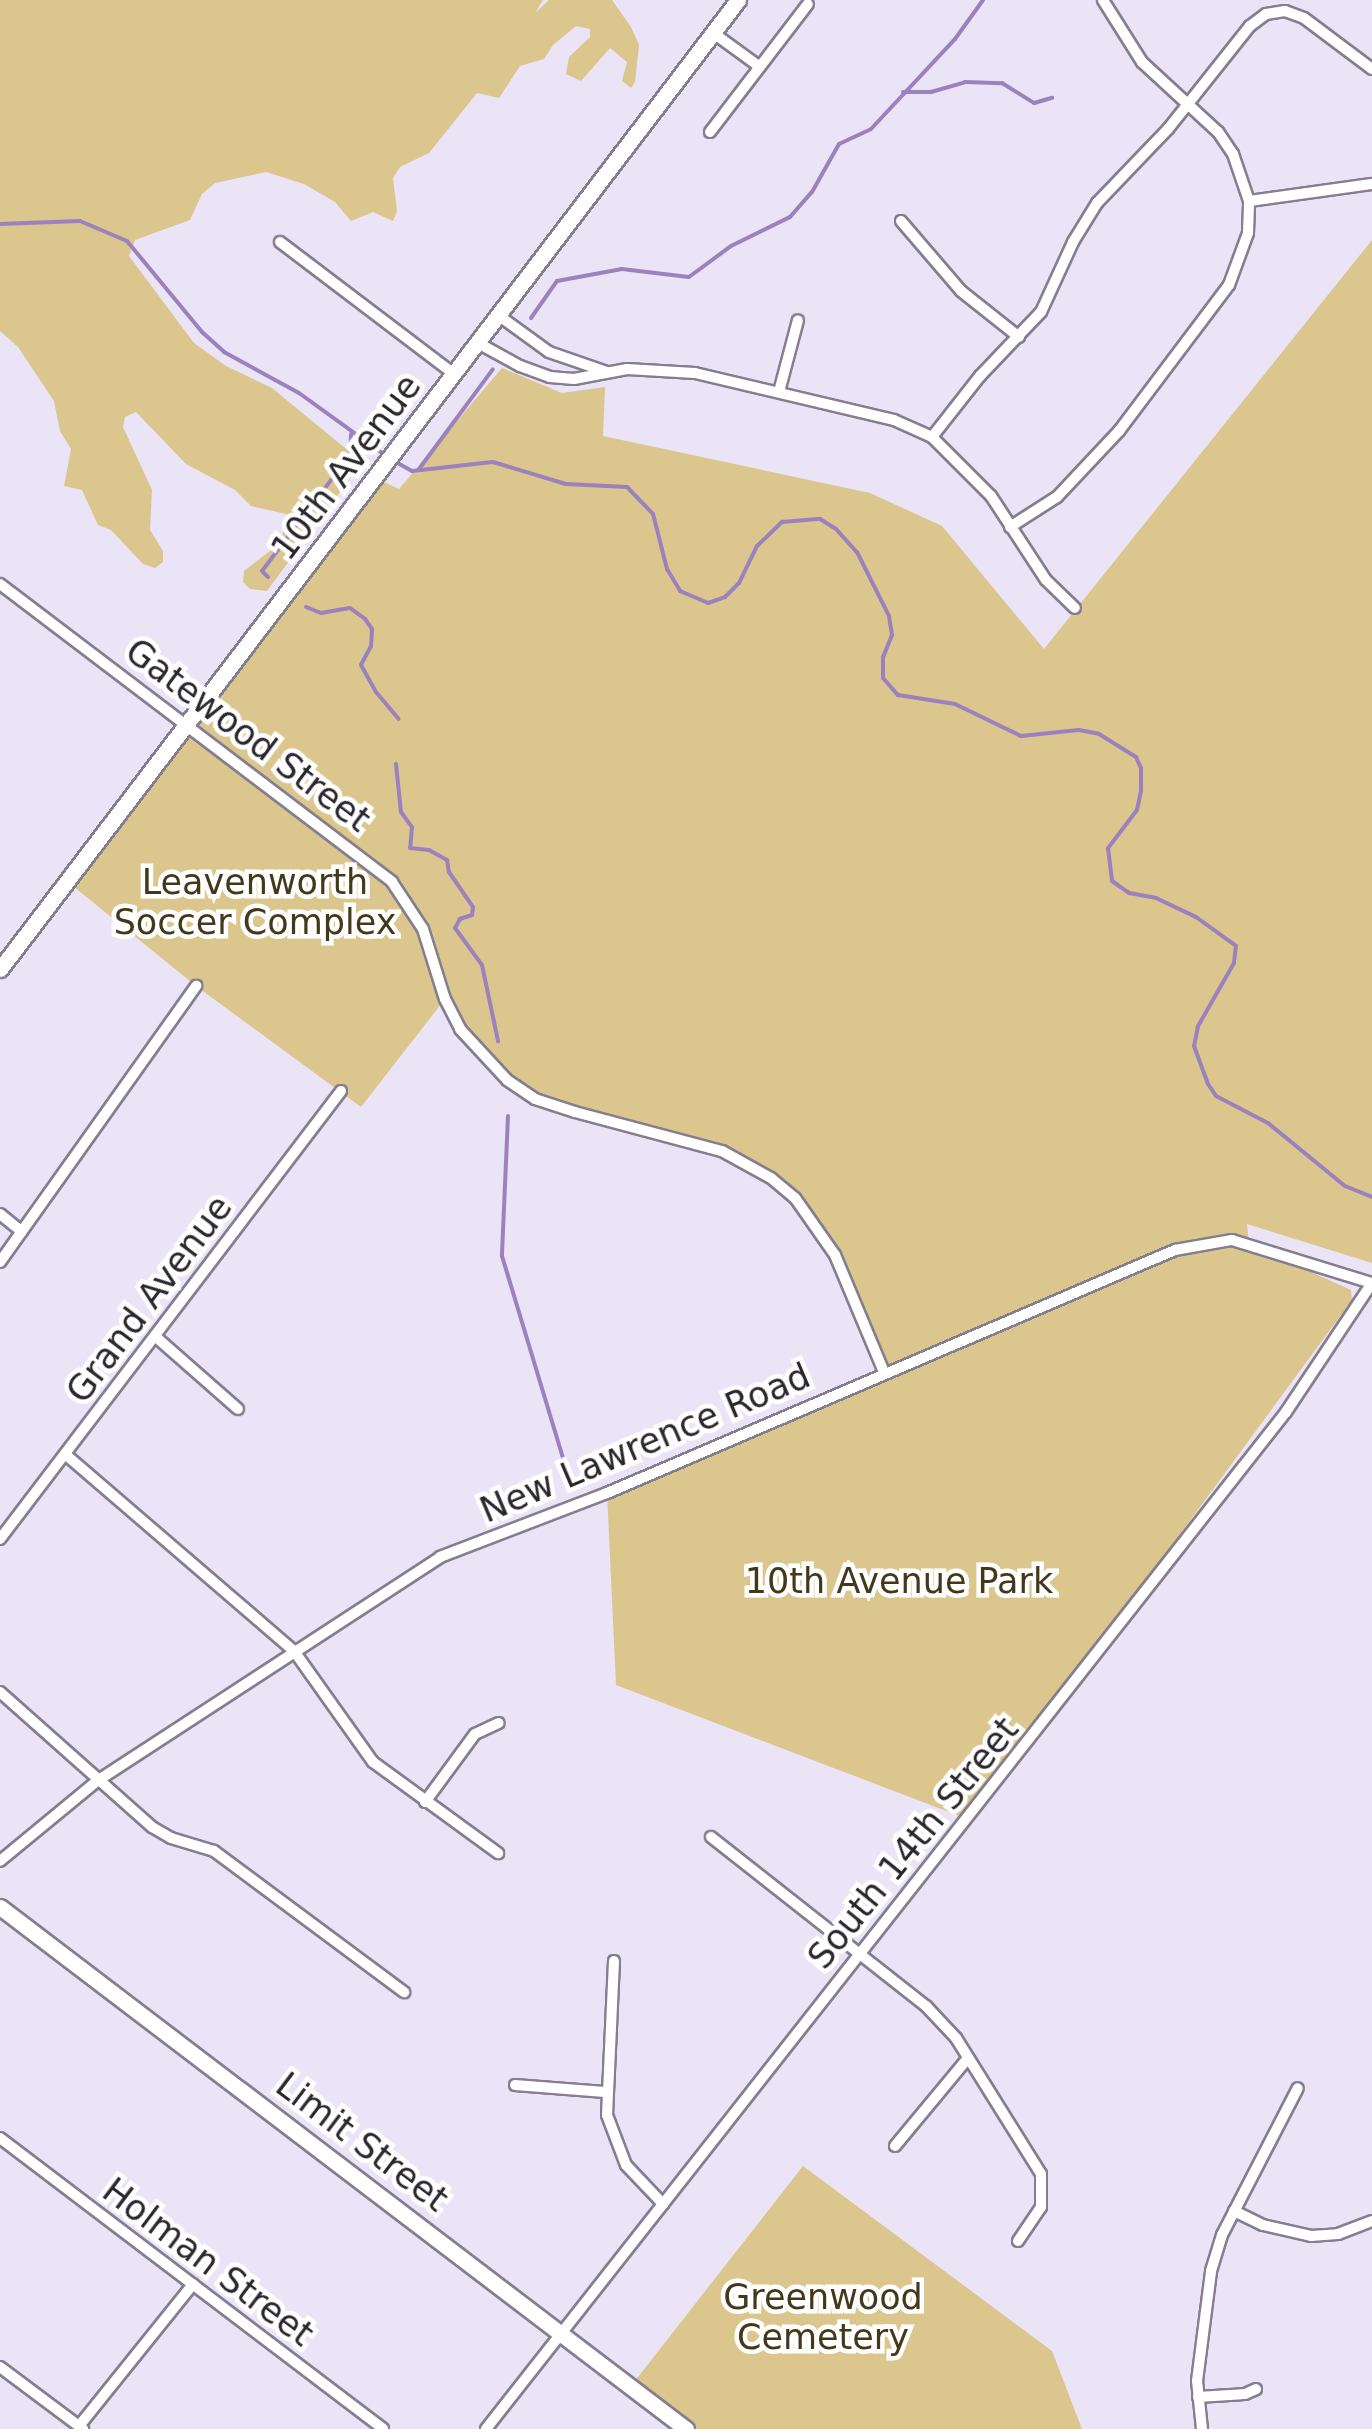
<!DOCTYPE html>
<style>
body{margin:0}
#map{position:relative;width:1372px;height:2429px;overflow:hidden;background:#ebe3f6;font-family:"DejaVu Sans",sans-serif}
div>[style]{position:absolute}
.green>*{inset:0;background:#dbc68d}
.stream>*{height:4px;margin:-2px;padding:0 2px;transform-origin:2px;border-radius:2px;background:#9b82be}
.roads{filter:drop-shadow(2px 0 #857e8f) drop-shadow(-2px 0 #857e8f) drop-shadow(0 2px #857e8f) drop-shadow(0 -2px #857e8f)}
.street>*{height:10px;margin:-5px;padding:0 5px;transform-origin:5px;border-radius:5px;background:#fff}
.secondary>*{height:15px;margin:-7.5px;padding:0 7.5px;transform-origin:7.5px;border-radius:7.5px;background:#fff}
span{translate:-50% -50%;white-space:nowrap;text-align:center;line-height:1.15;-webkit-text-stroke:9px #fff;paint-order:stroke}
.street-label{font-size:35px;color:#29262d}
.park-label{font-size:35px;color:#433819}
</style>
<div id="map">
<div class="green">
<div style="clip-path:polygon(0 0,543px 0,535px 13px,549px 0,612px 0,631px 27px,639px 45px,635px 82px,631px 88px,622px 81px,627px 62px,610px 48px,581px 81px,566px 74px,569px 57px,590px 37px,590px 29px,576px 26px,553px 45px,544px 59px,520px 66px,499px 98px,477px 93px,429px 153px,400px 167px,393px 178px,397px 211px,393px 221px,373px 212px,351px 221px,335px 202px,304px 184px,266px 172px,215px 183px,202px 194px,190px 220px,135px 240px,129px 256px,194px 343px,226px 366px,272px 388px,362px 462px,267px 591px,250px 589px,243px 582px,244px 571px,274px 548px,290px 521px,286px 514px,251px 506px,235px 490px,186px 464px,136px 412px,125px 417px,123px 427px,152px 490px,150px 530px,163px 551px,163px 562px,155px 568px,143px 564px,111px 530px,98px 525px,82px 490px,64px 486px,71px 449px,60px 431px,54px 401px,18px 347px,0 331px)"></div>
<div style="clip-path:polygon(1372px 240px,1372px 1263px,1247px 1224px,1249px 1244px,1351px 1290px,1352px 1300px,970px 1820px,616px 1685px,607px 1493px,884px 1372px,816px 1222px,748px 1163px,535px 1099px,483px 1058px,445px 999px,361px 1107px,196px 986px,68px 882px,375px 478px,399px 489px,502px 368px,562px 393px,605px 387px,603px 436px,870px 493px,942px 526px,1044px 649px)"></div>
<div style="clip-path:polygon(803px 2166px,1052px 2351px,1082px 2429px,686px 2429px,631px 2386px)"></div>
</div>
<div class="stream">
<div style="left:903px;top:92px;width:28px"></div>
<div style="left:931px;top:92px;width:35px;rotate:-16deg"></div>
<div style="left:965px;top:82px;width:37px;rotate:2deg"></div>
<div style="left:1002px;top:83px;width:38px;rotate:32deg"></div>
<div style="left:1034px;top:103px;width:19px;rotate:-16deg"></div>
<div style="left:0;top:224px;width:80px;rotate:-2.1deg"></div>
<div style="left:80px;top:221px;width:51px;rotate:23.1deg"></div>
<div style="left:127px;top:241px;width:118px;rotate:50.5deg"></div>
<div style="left:202px;top:332px;width:30px;rotate:42deg"></div>
<div style="left:224px;top:352px;width:85px;rotate:28.7deg"></div>
<div style="left:299px;top:393px;width:107px;rotate:35.9deg"></div>
<div style="left:531px;top:318px;width:45px;rotate:-54.9deg"></div>
<div style="left:557px;top:281px;width:66px;rotate:-10.5deg"></div>
<div style="left:622px;top:269px;width:67px;rotate:6.8deg"></div>
<div style="left:689px;top:277px;width:52px;rotate:-36.4deg"></div>
<div style="left:731px;top:246px;width:66px;rotate:-26.2deg"></div>
<div style="left:790px;top:217px;width:33px;rotate:-49deg"></div>
<div style="left:812px;top:192px;width:55px;rotate:-60.6deg"></div>
<div style="left:839px;top:144px;width:35px;rotate:-25deg"></div>
<div style="left:871px;top:129px;width:123px;rotate:-47deg"></div>
<div style="left:955px;top:39px;width:48px;rotate:-54.3deg"></div>
<div style="left:394px;top:461px;width:21px;rotate:29deg"></div>
<div style="left:412px;top:471px;width:81px;rotate:-6.3deg"></div>
<div style="left:493px;top:462px;width:76px;rotate:16.8deg"></div>
<div style="left:566px;top:484px;width:61px;rotate:2.8deg"></div>
<div style="left:627px;top:487px;width:37px;rotate:46deg"></div>
<div style="left:653px;top:514px;width:57px;rotate:75.7deg"></div>
<div style="left:667px;top:569px;width:26px;rotate:59deg"></div>
<div style="left:680px;top:591px;width:30px;rotate:23deg"></div>
<div style="left:708px;top:603px;width:18px;rotate:-19deg"></div>
<div style="left:725px;top:597px;width:20px;rotate:-45deg"></div>
<div style="left:739px;top:583px;width:41px;rotate:-64.1deg"></div>
<div style="left:757px;top:546px;width:35px;rotate:-44deg"></div>
<div style="left:782px;top:522px;width:38px;rotate:-5deg"></div>
<div style="left:820px;top:519px;width:19px;rotate:32deg"></div>
<div style="left:836px;top:529px;width:31px;rotate:48deg"></div>
<div style="left:857px;top:552px;width:72px;rotate:63.4deg"></div>
<div style="left:889px;top:616px;width:19px;rotate:81deg"></div>
<div style="left:892px;top:635px;width:24px;rotate:112deg"></div>
<div style="left:883px;top:657px;width:21px;rotate:90deg"></div>
<div style="left:883px;top:678px;width:23px;rotate:49deg"></div>
<div style="left:898px;top:695px;width:58px;rotate:9deg"></div>
<div style="left:955px;top:704px;width:73px;rotate:25.9deg"></div>
<div style="left:1021px;top:736px;width:58px;rotate:-5.9deg"></div>
<div style="left:1079px;top:730px;width:20px;rotate:11deg"></div>
<div style="left:1099px;top:734px;width:44px;rotate:31.9deg"></div>
<div style="left:1136px;top:757px;width:12px;rotate:66deg"></div>
<div style="left:1141px;top:768px;width:23px;rotate:90deg"></div>
<div style="left:1141px;top:791px;width:19px;rotate:102deg"></div>
<div style="left:1137px;top:810px;width:48px;rotate:127.3deg"></div>
<div style="left:1108px;top:848px;width:33px;rotate:83deg"></div>
<div style="left:1112px;top:881px;width:21px;rotate:35deg"></div>
<div style="left:1129px;top:893px;width:27px;rotate:10deg"></div>
<div style="left:1156px;top:898px;width:44px;rotate:25.4deg"></div>
<div style="left:1196px;top:917px;width:49px;rotate:35.9deg"></div>
<div style="left:1236px;top:946px;width:17px;rotate:97deg"></div>
<div style="left:1234px;top:963px;width:73px;rotate:119.7deg"></div>
<div style="left:1198px;top:1026px;width:20px;rotate:101deg"></div>
<div style="left:1194px;top:1046px;width:40px;rotate:69.8deg"></div>
<div style="left:1208px;top:1084px;width:14px;rotate:56deg"></div>
<div style="left:1216px;top:1096px;width:59px;rotate:27.4deg"></div>
<div style="left:1268px;top:1123px;width:99px;rotate:39.3deg"></div>
<div style="left:1345px;top:1186px;width:29px;rotate:22deg"></div>
<div style="left:419px;top:469px;width:124px;rotate:-53.5deg"></div>
<div style="left:268px;top:577px;width:8px;rotate:-135deg"></div>
<div style="left:262px;top:571px;width:146px;rotate:-52.8deg"></div>
<div style="left:350px;top:455px;width:21px;rotate:-87deg"></div>
<div style="left:306px;top:607px;width:16px;rotate:22deg"></div>
<div style="left:321px;top:613px;width:29px;rotate:-10deg"></div>
<div style="left:350px;top:608px;width:19px;rotate:36deg"></div>
<div style="left:365px;top:619px;width:12px;rotate:55deg"></div>
<div style="left:372px;top:629px;width:17px;rotate:93deg"></div>
<div style="left:371px;top:646px;width:21px;rotate:118deg"></div>
<div style="left:361px;top:665px;width:31px;rotate:61deg"></div>
<div style="left:376px;top:692px;width:35px;rotate:50deg"></div>
<div style="left:396px;top:764px;width:48px;rotate:84.1deg"></div>
<div style="left:401px;top:812px;width:19px;rotate:54deg"></div>
<div style="left:412px;top:827px;width:21px;rotate:95deg"></div>
<div style="left:410px;top:848px;width:19px;rotate:6deg"></div>
<div style="left:429px;top:850px;width:21px;rotate:29deg"></div>
<div style="left:447px;top:860px;width:12px;rotate:81deg"></div>
<div style="left:449px;top:872px;width:42px;rotate:55.6deg"></div>
<div style="left:473px;top:907px;width:8px;rotate:97deg"></div>
<div style="left:472px;top:915px;width:13px;rotate:162deg"></div>
<div style="left:460px;top:919px;width:10px;rotate:119deg"></div>
<div style="left:455px;top:928px;width:46px;rotate:53.9deg"></div>
<div style="left:482px;top:965px;width:78px;rotate:78.1deg"></div>
<div style="left:508px;top:1116px;width:140px;rotate:92.5deg"></div>
<div style="left:502px;top:1256px;width:228px;rotate:73.2deg"></div>
</div>
<div class="roads">
<div class="street">
<div style="left:712px;top:32px;width:59px;rotate:36.1deg"></div>
<div style="left:710px;top:132px;width:161px;rotate:-52.6deg"></div>
<div style="left:1249px;top:201px;width:124px;rotate:-7.9deg"></div>
<div style="left:901px;top:221px;width:92px;rotate:49.4deg"></div>
<div style="left:961px;top:291px;width:74px;rotate:38.4deg"></div>
<div style="left:280px;top:242px;width:218px;rotate:37.2deg"></div>
<div style="left:498px;top:315px;width:63px;rotate:36deg"></div>
<div style="left:549px;top:352px;width:61px;rotate:19deg"></div>
<div style="left:478px;top:343px;width:48px;rotate:28.7deg"></div>
<div style="left:520px;top:366px;width:32px;rotate:20deg"></div>
<div style="left:550px;top:377px;width:24px;rotate:5deg"></div>
<div style="left:574px;top:379px;width:54px;rotate:-10.7deg"></div>
<div style="left:627px;top:369px;width:68px;rotate:3.4deg"></div>
<div style="left:695px;top:373px;width:204px;rotate:13.3deg"></div>
<div style="left:894px;top:420px;width:42px;rotate:24.1deg"></div>
<div style="left:932px;top:437px;width:83px;rotate:45deg"></div>
<div style="left:991px;top:496px;width:100px;rotate:56.8deg"></div>
<div style="left:1046px;top:580px;width:40px;rotate:44deg"></div>
<div style="left:779px;top:392px;width:74px;rotate:-75.2deg"></div>
<div style="left:932px;top:437px;width:78px;rotate:-51.8deg"></div>
<div style="left:980px;top:376px;width:88px;rotate:-46.4deg"></div>
<div style="left:1041px;top:312px;width:77px;rotate:-65.4deg"></div>
<div style="left:1073px;top:242px;width:46px;rotate:-58.4deg"></div>
<div style="left:1097px;top:203px;width:103px;rotate:-46.2deg"></div>
<div style="left:1168px;top:129px;width:132px;rotate:-51.5deg"></div>
<div style="left:1250px;top:26px;width:20px;rotate:-37deg"></div>
<div style="left:1266px;top:14px;width:19px;rotate:-9deg"></div>
<div style="left:1285px;top:11px;width:20px;rotate:20deg"></div>
<div style="left:1304px;top:18px;width:85px;rotate:36.9deg"></div>
<div style="left:1010px;top:527px;width:56px;rotate:-32.6deg"></div>
<div style="left:1057px;top:497px;width:91px;rotate:-46.8deg"></div>
<div style="left:1119px;top:431px;width:183px;rotate:-53deg"></div>
<div style="left:1229px;top:285px;width:55px;rotate:-69.9deg"></div>
<div style="left:1248px;top:233px;width:32px;rotate:-88deg"></div>
<div style="left:1249px;top:201px;width:50px;rotate:-108.8deg"></div>
<div style="left:1233px;top:154px;width:27px;rotate:-124deg"></div>
<div style="left:1218px;top:132px;width:103px;rotate:-137.4deg"></div>
<div style="left:1142px;top:62px;width:73px;rotate:-122.2deg"></div>
<div style="left:0;top:584px;width:492px;rotate:37.2deg"></div>
<div style="left:392px;top:882px;width:56px;rotate:56.6deg"></div>
<div style="left:423px;top:929px;width:73px;rotate:72.6deg"></div>
<div style="left:445px;top:999px;width:34px;rotate:63deg"></div>
<div style="left:460px;top:1029px;width:69px;rotate:47.3deg"></div>
<div style="left:507px;top:1080px;width:34px;rotate:34deg"></div>
<div style="left:535px;top:1099px;width:42px;rotate:18deg"></div>
<div style="left:575px;top:1112px;width:152px;rotate:14.9deg"></div>
<div style="left:722px;top:1151px;width:56px;rotate:28.9deg"></div>
<div style="left:771px;top:1178px;width:31px;rotate:40deg"></div>
<div style="left:795px;top:1198px;width:70px;rotate:54.9deg"></div>
<div style="left:835px;top:1255px;width:127px;rotate:67.3deg"></div>
<div style="left:0;top:1214px;width:28px;rotate:39deg"></div>
<div style="left:0;top:1262px;width:339px;rotate:-54.6deg"></div>
<div style="left:156px;top:1337px;width:109px;rotate:41.3deg"></div>
<div style="left:65px;top:1454px;width:302px;rotate:40.7deg"></div>
<div style="left:294px;top:1651px;width:136px;rotate:54.6deg"></div>
<div style="left:373px;top:1762px;width:155px;rotate:36.1deg"></div>
<div style="left:0;top:1539px;width:563px;rotate:-52.72deg"></div>
<div style="left:0;top:1692px;width:203px;rotate:41.6deg"></div>
<div style="left:152px;top:1827px;width:22px;rotate:30deg"></div>
<div style="left:171px;top:1838px;width:45px;rotate:16.8deg"></div>
<div style="left:214px;top:1851px;width:237px;rotate:36.6deg"></div>
<div style="left:425px;top:1802px;width:84px;rotate:-53.7deg"></div>
<div style="left:475px;top:1734px;width:26px;rotate:-25deg"></div>
<div style="left:711px;top:1837px;width:273px;rotate:38.2deg"></div>
<div style="left:926px;top:2006px;width:44px;rotate:46.8deg"></div>
<div style="left:956px;top:2038px;width:160px;rotate:58deg"></div>
<div style="left:1041px;top:2174px;width:33px;rotate:90deg"></div>
<div style="left:1041px;top:2207px;width:41px;rotate:124.1deg"></div>
<div style="left:0;top:1861px;width:126px;rotate:-39.5deg"></div>
<div style="left:97px;top:1781px;width:410px;rotate:-33.1deg"></div>
<div style="left:440px;top:1557px;width:179px;rotate:-21deg"></div>
<div style="left:607px;top:1493px;width:618px;rotate:-23.16deg"></div>
<div style="left:1175px;top:1250px;width:58px;rotate:-10deg"></div>
<div style="left:1232px;top:1240px;width:146px;rotate:17.1deg"></div>
<div style="left:1372px;top:1283px;width:155px;rotate:123.7deg"></div>
<div style="left:1286px;top:1412px;width:1294px;rotate:128.19deg"></div>
<div style="left:614px;top:1961px;width:154px;rotate:92.6deg"></div>
<div style="left:607px;top:2115px;width:53px;rotate:69.2deg"></div>
<div style="left:626px;top:2165px;width:54px;rotate:46.5deg"></div>
<div style="left:515px;top:2085px;width:90px;rotate:4.4deg"></div>
<div style="left:0;top:2138px;width:481px;rotate:37.2deg"></div>
<div style="left:895px;top:2146px;width:114px;rotate:-50.3deg"></div>
<div style="left:1234px;top:2211px;width:32px;rotate:26deg"></div>
<div style="left:1263px;top:2225px;width:49px;rotate:12.9deg"></div>
<div style="left:1311px;top:2236px;width:27px;rotate:-4deg"></div>
<div style="left:1338px;top:2234px;width:36px;rotate:-21deg"></div>
<div style="left:0;top:2367px;width:104px;rotate:36.8deg"></div>
<div style="left:1198px;top:2397px;width:47px;rotate:-3.7deg"></div>
<div style="left:1245px;top:2394px;width:12px;rotate:-24deg"></div>
<div style="left:79px;top:2426px;width:182px;rotate:-51.2deg"></div>
<div style="left:1202px;top:2429px;width:48px;rotate:-95.9deg"></div>
<div style="left:1197px;top:2381px;width:111px;rotate:-82.7deg"></div>
<div style="left:1211px;top:2271px;width:38px;rotate:-73deg"></div>
<div style="left:1222px;top:2235px;width:165px;rotate:-62.7deg"></div>
</div>
<div class="secondary">
<div style="left:0;top:969px;width:1218px;rotate:-52.71deg"></div>
<div style="left:0;top:1907px;width:862px;rotate:37.27deg"></div>
</div>
</div>
<div class="street-label">
<span style="left:346px;top:467px;rotate:-53deg">10th Avenue</span>
<span style="left:248px;top:735px;rotate:37deg">Gatewood Street</span>
<span style="left:149px;top:1299px;rotate:-53deg">Grand Avenue</span>
<span style="left:645px;top:1443px;rotate:-23deg">New Lawrence Road</span>
<span style="left:913px;top:1843px;rotate:-51deg">South 14th Street</span>
<span style="left:362px;top:2142px;rotate:37deg">Limit Street</span>
<span style="left:208px;top:2262px;rotate:37deg">Holman Street</span>
</div>
<div class="park-label">
<span style="left:255px;top:902px">Leavenworth<br>Soccer Complex</span>
<span style="left:899px;top:1581px">10th Avenue Park</span>
<span style="left:823px;top:2317px">Greenwood<br>Cemetery</span>
</div>
</div>
